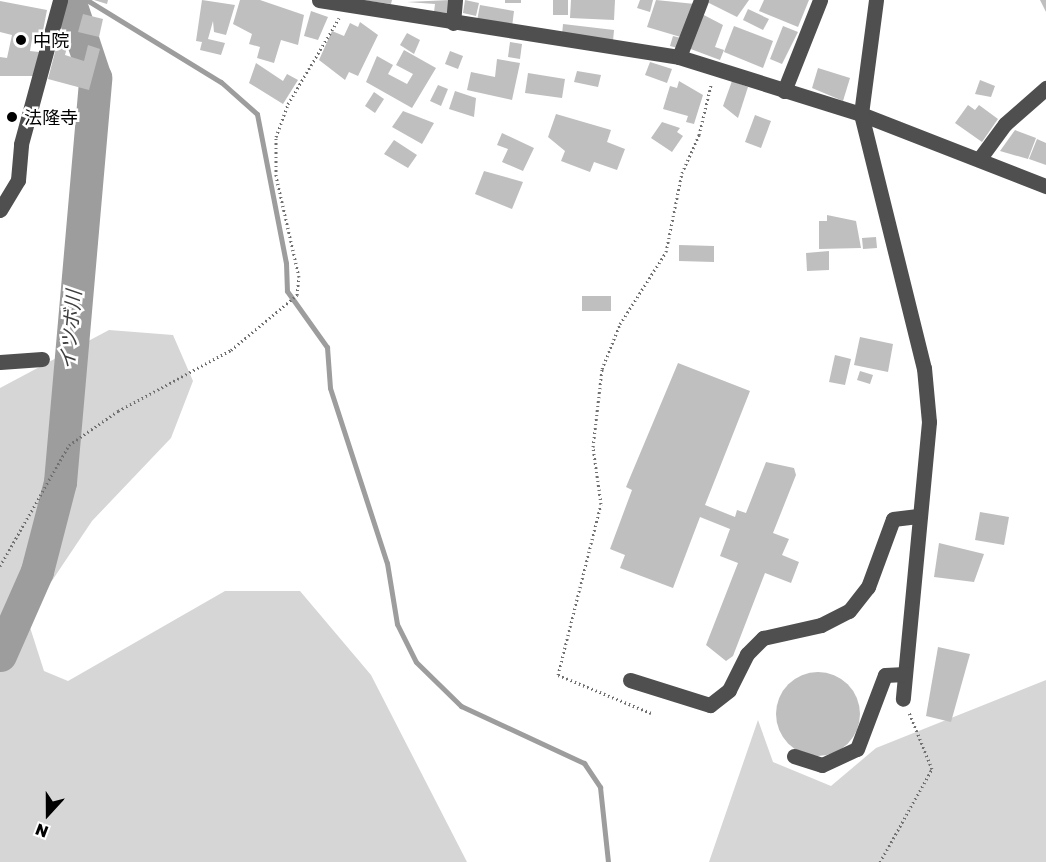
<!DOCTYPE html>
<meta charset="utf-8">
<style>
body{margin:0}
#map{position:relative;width:1046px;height:862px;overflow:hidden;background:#fff;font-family:"Golos Text","Noto Sans JP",sans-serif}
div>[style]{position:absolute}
.green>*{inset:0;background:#d6d6d6}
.stream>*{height:5px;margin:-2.5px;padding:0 2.5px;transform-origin:2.5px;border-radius:2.5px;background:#9d9d9d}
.river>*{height:33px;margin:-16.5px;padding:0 16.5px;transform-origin:16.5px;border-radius:16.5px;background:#9d9d9d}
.building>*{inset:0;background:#bfbfbf}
.round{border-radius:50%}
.path>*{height:3px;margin-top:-1.5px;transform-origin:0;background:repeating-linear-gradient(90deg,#717171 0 1.5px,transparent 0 4.5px)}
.minor>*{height:15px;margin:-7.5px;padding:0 7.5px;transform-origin:7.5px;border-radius:7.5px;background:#4f4f4f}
.dots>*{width:16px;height:16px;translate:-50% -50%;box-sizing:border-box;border:3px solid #fff;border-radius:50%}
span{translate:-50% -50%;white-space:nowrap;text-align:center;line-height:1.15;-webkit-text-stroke:5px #fff;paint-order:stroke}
.poi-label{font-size:18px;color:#000}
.left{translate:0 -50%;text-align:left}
.water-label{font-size:20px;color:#3e3e3e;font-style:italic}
.north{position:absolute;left:18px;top:784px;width:60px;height:60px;-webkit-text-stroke:4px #fff;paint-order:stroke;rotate:201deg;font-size:16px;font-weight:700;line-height:24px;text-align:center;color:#000}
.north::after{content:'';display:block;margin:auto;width:21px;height:27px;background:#000;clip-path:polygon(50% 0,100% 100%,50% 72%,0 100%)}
</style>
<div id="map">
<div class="green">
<div style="clip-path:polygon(109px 330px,173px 335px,193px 381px,171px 438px,92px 521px,27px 618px,44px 671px,68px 681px,225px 591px,300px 591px,371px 675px,467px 862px,0 862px,0 388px)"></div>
<div style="clip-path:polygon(1046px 680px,1046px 862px,709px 862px,758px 720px,773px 762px,831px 786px,876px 748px)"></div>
</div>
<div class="stream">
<div style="left:87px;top:0;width:157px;rotate:31.5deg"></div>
<div style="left:221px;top:82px;width:48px;rotate:41.6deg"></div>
<div style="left:257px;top:114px;width:152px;rotate:79deg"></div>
<div style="left:286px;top:263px;width:28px;rotate:88deg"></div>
<div style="left:287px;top:291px;width:69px;rotate:54.5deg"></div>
<div style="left:327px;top:347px;width:41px;rotate:85.8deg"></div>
<div style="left:330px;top:388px;width:184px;rotate:72deg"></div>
<div style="left:387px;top:563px;width:62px;rotate:80.7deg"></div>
<div style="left:397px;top:624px;width:42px;rotate:63.4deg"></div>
<div style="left:416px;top:662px;width:63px;rotate:44.4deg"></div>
<div style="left:461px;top:706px;width:136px;rotate:24.9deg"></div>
<div style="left:584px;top:763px;width:29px;rotate:56deg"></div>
<div style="left:600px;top:787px;width:75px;rotate:83.9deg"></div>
</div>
<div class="river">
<div style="left:0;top:655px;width:92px;rotate:-66.2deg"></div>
<div style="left:37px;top:571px;width:92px;rotate:-75.5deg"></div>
<div style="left:60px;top:482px;width:406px;rotate:-85deg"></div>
<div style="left:95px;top:78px;width:82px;rotate:-108.4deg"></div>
</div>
<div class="building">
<div style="clip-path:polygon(94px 0,108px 0,107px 4px)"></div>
<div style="clip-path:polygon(202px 0,235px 5px,226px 35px,214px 32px,213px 21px,208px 39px,225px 43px,221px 55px,200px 50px,202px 42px,196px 41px)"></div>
<div style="clip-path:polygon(240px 0,260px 0,304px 15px,298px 45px,281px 40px,274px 63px,257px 58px,260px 47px,249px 44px,252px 34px,233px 24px)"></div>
<div style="clip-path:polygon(362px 0,392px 0,391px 4px)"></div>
<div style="clip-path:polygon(450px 0,449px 13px,434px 12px,435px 4px,407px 2px)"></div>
<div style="clip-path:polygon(465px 0,479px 3px,476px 16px,463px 13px)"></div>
<div style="clip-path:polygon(505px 0,521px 0,521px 3px,505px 3px)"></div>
<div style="clip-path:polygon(553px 0,568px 0,568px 15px,553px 15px)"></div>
<div style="clip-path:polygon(571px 0,615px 0,614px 20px,570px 18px)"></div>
<div style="clip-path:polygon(640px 0,653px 0,650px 12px,637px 8px)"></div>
<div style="clip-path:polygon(656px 0,695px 4px,684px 38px,647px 27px)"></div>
<div style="clip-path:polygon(703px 0,749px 0,737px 17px)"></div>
<div style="clip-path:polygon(764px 0,809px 0,798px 27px,759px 11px)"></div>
<div style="clip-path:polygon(1040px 0,1046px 0,1046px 12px)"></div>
<div style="clip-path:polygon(0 1px,47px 10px,41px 41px,32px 39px,30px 51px,39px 52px,34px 76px,0 76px,0 57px,7px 58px,12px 35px,0 32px)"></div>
<div style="clip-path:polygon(480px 5px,514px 11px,512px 27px,477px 21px)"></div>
<div style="clip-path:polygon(748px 9px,769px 19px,763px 30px,743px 20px)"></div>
<div style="clip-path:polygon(311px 11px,328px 17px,318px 40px,304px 36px)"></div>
<div style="clip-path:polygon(700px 13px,723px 25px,715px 47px,724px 50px,720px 60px,688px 48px)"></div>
<div style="clip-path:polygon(83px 14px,103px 19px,99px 37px,78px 32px)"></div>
<div style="clip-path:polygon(360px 22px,378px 35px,358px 76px,349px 72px,345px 80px,319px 60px,332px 31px,344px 36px,350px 23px,358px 27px)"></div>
<div style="clip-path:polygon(563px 24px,614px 30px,613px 41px,562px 35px)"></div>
<div style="clip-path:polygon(734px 26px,773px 41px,763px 68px,724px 52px)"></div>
<div style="clip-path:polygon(783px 26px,798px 32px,782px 64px,770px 59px)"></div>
<div style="clip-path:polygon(60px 33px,70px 36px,65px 55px,84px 61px,88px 45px,100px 49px,89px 90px,48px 79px)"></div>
<div style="clip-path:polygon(407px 33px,420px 40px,414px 54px,400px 45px)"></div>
<div style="clip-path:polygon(673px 36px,681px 38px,678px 48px,670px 46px)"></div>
<div style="clip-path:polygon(510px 42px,522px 44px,520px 59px,508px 57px)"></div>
<div style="clip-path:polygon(404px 50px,436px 68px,412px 108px,366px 82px,377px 56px,393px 65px,388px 74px,407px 84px,413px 74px,396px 65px)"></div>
<div style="clip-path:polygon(450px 51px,463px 56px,458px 69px,445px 64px)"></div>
<div style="clip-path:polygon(497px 59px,520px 63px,512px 100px,467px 90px,471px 72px,495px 77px)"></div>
<div style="clip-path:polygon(650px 62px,672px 69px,667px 83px,645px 75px)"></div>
<div style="clip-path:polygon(256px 63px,283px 81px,287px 74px,298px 80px,283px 104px,249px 83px)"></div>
<div style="clip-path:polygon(818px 68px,850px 78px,843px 101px,812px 88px)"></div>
<div style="clip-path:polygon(577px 71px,601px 75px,598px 87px,574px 82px)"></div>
<div style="clip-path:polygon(528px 73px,565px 79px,562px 98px,525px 93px)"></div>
<div style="clip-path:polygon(980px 80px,995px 86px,991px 97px,975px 94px)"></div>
<div style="clip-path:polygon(679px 81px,703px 95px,694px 124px,686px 122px,688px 116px,663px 109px,670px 86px,677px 88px)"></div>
<div style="clip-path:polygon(732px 81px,748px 87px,738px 118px,723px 106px)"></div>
<div style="clip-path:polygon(438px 85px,448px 89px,441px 106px,430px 101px)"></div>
<div style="clip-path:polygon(455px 91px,476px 98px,474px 117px,449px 109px)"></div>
<div style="clip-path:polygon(374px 92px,384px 99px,375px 113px,365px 106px)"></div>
<div style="clip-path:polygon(968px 105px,975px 110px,979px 105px,998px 119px,982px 142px,955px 123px)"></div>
<div style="clip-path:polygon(403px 111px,434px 123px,422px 144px,392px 127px)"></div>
<div style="clip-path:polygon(556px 114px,611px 130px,607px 142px,625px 149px,617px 170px,594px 162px,590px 172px,561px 161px,565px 151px,548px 137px)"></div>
<div style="clip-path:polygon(755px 115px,771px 121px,761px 148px,745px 142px)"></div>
<div style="clip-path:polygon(662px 122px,680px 128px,677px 132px,683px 136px,672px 152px,651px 138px)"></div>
<div style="clip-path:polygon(1015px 130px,1036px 138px,1028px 159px,1000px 151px)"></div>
<div style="clip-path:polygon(502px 133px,534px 148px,523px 171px,502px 162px,508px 149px,497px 145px)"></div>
<div style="clip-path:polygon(1037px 139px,1046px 143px,1046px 165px,1029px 159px)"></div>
<div style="clip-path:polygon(394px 140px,417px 155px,408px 168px,384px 154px)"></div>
<div style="clip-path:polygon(484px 171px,523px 182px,512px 209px,475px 194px)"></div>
<div style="clip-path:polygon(827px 215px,856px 221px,861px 248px,819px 249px,819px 221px,827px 221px)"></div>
<div style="clip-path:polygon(876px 237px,877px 248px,863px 249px,862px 238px)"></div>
<div style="clip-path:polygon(679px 245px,714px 246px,714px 262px,679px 261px)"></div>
<div style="clip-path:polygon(829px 251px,829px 270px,807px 271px,806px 253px)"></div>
<div style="clip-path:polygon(582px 296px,611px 296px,611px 311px,582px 311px)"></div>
<div style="clip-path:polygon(860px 337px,893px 344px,888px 372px,854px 365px)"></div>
<div style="clip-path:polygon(835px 355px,851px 359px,845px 385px,829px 382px)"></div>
<div style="clip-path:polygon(678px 363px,750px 391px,705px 505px,735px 517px,737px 510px,746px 513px,766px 462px,794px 468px,796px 475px,773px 533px,789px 539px,782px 555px,799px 562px,791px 583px,765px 573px,733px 656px,726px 661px,706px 645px,738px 563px,720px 556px,730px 529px,700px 517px,673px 588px,620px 568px,625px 555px,610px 549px,632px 490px,626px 487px)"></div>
<div style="clip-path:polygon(860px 371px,873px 375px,870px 384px,857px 380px)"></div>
<div style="clip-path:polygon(980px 512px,1009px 517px,1004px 545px,975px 540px)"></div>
<div style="clip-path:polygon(939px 543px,984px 554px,974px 582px,934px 577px)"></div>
<div style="clip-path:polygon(938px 647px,970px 654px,951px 722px,926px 716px)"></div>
<div class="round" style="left:776px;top:672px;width:84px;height:84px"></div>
</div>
<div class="path">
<div style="left:0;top:566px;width:139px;rotate:-60.3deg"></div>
<div style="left:69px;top:445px;width:60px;rotate:-34.8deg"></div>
<div style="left:118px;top:411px;width:128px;rotate:-28.4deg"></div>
<div style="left:231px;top:350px;width:86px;rotate:-39.8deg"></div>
<div style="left:297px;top:295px;width:18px;rotate:-84deg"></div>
<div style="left:299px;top:277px;width:104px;rotate:-102.8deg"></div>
<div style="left:276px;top:176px;width:39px;rotate:-90deg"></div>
<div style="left:276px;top:137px;width:35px;rotate:-70deg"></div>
<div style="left:288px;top:104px;width:100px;rotate:-59.3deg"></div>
<div style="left:651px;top:713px;width:100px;rotate:-157.8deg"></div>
<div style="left:558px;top:675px;width:176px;rotate:-75.9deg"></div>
<div style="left:601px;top:504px;width:58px;rotate:-98deg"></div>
<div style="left:593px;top:447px;width:79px;rotate:-83.4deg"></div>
<div style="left:602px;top:369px;width:48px;rotate:-68.2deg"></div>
<div style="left:620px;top:324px;width:85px;rotate:-57.4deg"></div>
<div style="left:666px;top:252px;width:81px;rotate:-78.6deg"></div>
<div style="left:682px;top:173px;width:42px;rotate:-65.9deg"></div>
<div style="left:699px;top:135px;width:51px;rotate:-76.5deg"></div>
<div style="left:880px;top:862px;width:107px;rotate:-60.8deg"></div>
<div style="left:932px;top:769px;width:61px;rotate:-112deg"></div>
</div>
<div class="minor">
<div style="left:319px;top:0;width:364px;rotate:9deg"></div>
<div style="left:679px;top:57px;width:191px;rotate:17.4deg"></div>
<div style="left:861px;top:114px;width:199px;rotate:21.3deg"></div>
<div style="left:876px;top:0;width:115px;rotate:97.5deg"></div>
<div style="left:861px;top:114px;width:262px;rotate:76.1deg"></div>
<div style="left:924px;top:368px;width:54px;rotate:84.7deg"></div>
<div style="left:929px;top:422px;width:278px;rotate:95.4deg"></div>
<div style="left:453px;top:23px;width:23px;rotate:-85deg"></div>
<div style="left:679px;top:57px;width:61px;rotate:-68.9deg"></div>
<div style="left:784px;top:91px;width:98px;rotate:-68.4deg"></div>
<div style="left:980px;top:158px;width:42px;rotate:-53.7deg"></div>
<div style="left:1005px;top:124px;width:55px;rotate:-41.3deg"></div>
<div style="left:0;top:210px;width:35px;rotate:-59deg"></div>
<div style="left:18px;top:180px;width:36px;rotate:-85deg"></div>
<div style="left:21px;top:144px;width:149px;rotate:-74.8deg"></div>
<div style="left:0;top:362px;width:42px;rotate:-4.1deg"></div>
<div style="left:630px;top:680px;width:84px;rotate:17.4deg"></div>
<div style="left:710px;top:705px;width:24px;rotate:-38deg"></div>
<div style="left:729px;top:690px;width:40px;rotate:-63.4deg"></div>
<div style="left:747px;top:654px;width:23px;rotate:-45deg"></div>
<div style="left:763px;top:638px;width:59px;rotate:-12.6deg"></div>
<div style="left:821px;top:625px;width:31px;rotate:-27deg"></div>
<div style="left:849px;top:611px;width:31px;rotate:-52deg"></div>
<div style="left:868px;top:587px;width:72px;rotate:-69.8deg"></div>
<div style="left:893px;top:519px;width:25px;rotate:-7deg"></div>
<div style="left:794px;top:756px;width:29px;rotate:18deg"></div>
<div style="left:822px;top:765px;width:38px;rotate:-25deg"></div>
<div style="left:857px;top:749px;width:79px;rotate:-69.3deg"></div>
<div style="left:885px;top:675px;width:20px;rotate:-3deg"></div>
</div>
<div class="dots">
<div style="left:21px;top:40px;background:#000"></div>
<div style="left:12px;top:117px;background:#000"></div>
</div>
<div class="poi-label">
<span class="left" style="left:33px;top:40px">中院</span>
<span class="left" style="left:24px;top:117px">法隆寺</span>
</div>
<div class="water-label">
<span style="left:70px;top:330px;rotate:-85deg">イツボ川</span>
</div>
<div class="north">N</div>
</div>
